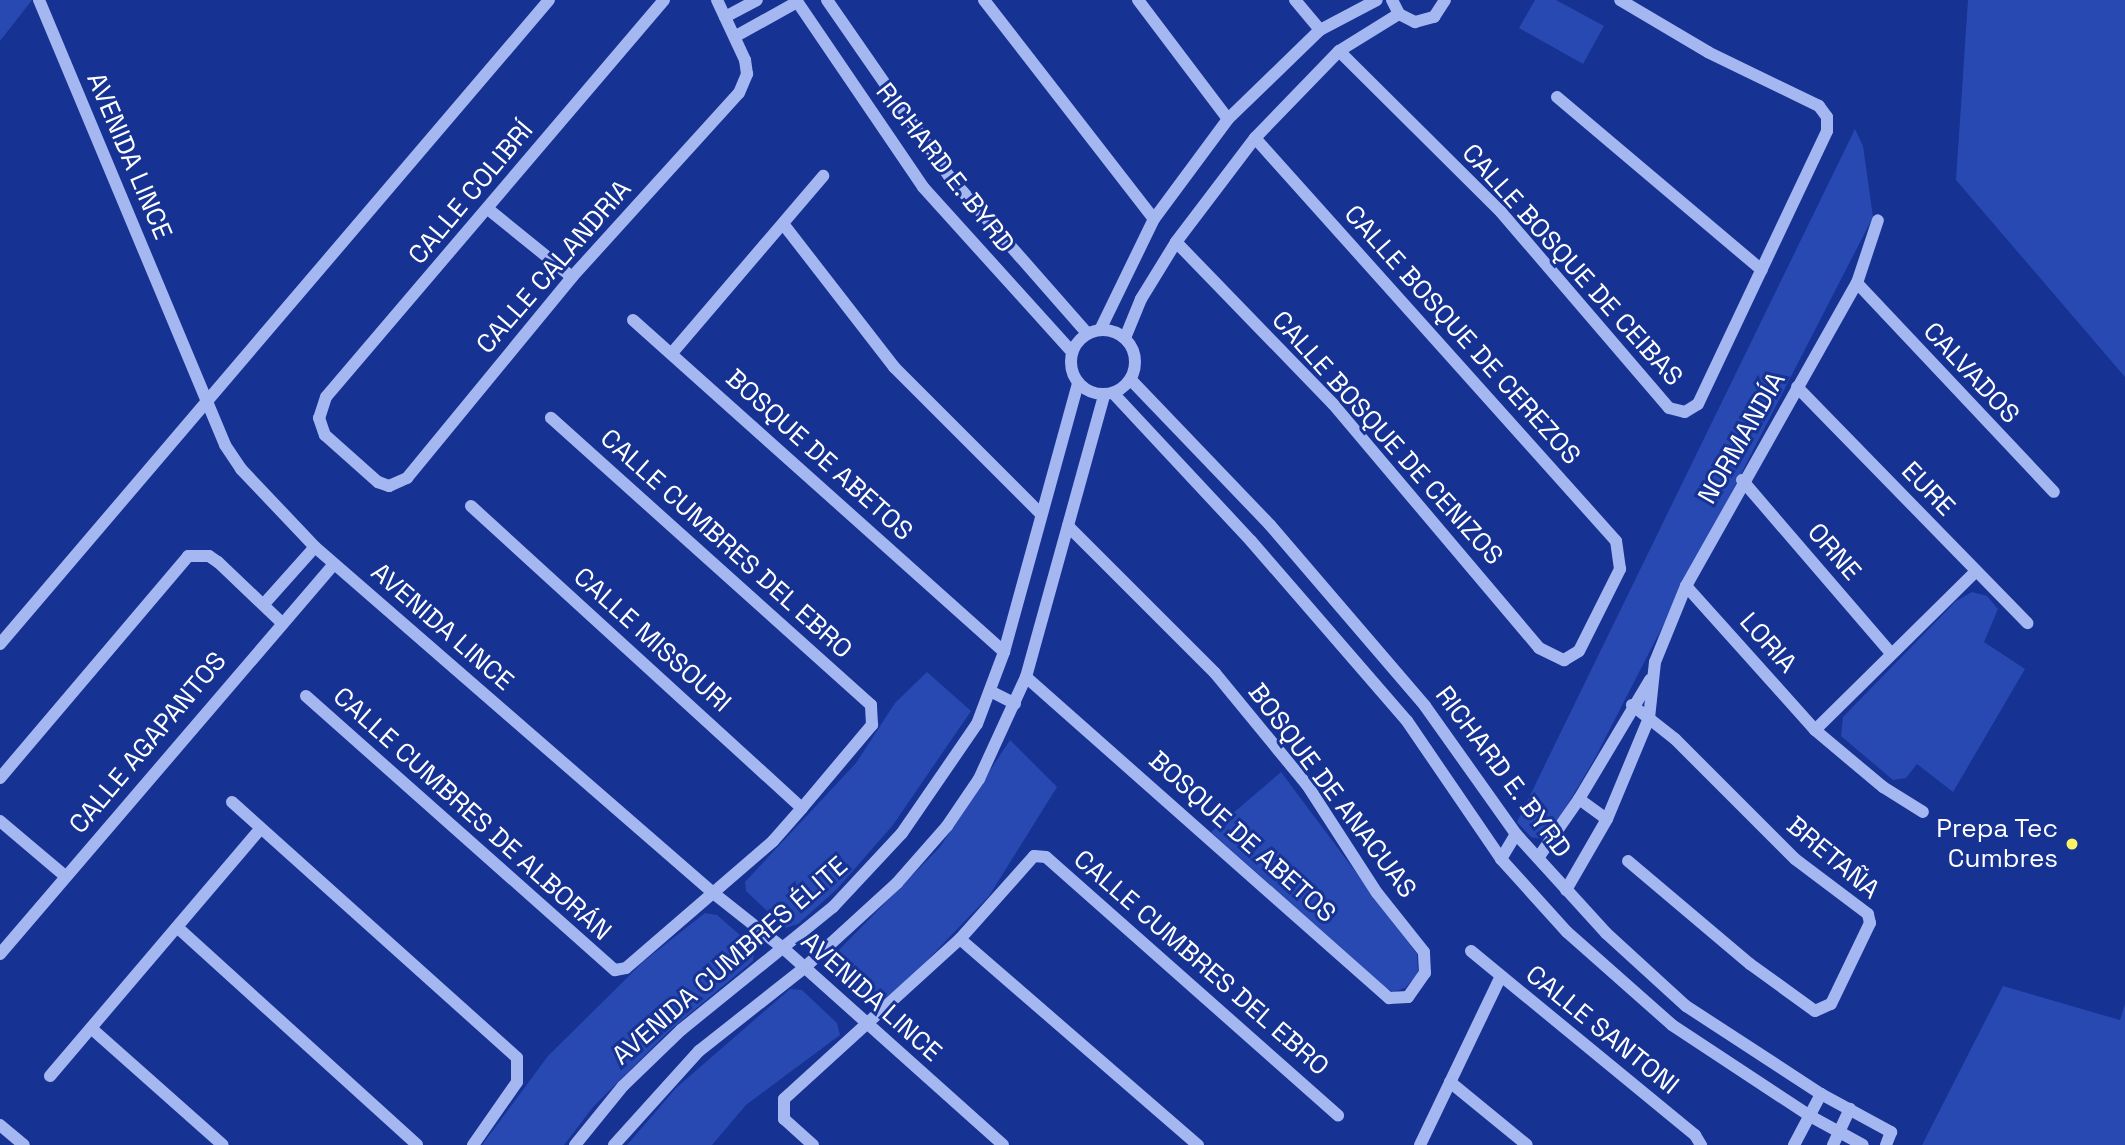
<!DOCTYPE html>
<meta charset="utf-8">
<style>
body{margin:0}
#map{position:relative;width:2125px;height:1145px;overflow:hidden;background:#163293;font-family:"Space Grotesk",sans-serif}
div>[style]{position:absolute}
.green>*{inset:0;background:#2849b2}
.minor>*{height:12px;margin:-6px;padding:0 6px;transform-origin:6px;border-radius:6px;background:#a5b7f1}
.minor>.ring{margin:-6px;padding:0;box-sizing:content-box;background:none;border:12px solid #a5b7f1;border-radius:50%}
.dots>*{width:19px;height:19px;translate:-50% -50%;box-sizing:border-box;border:4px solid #163293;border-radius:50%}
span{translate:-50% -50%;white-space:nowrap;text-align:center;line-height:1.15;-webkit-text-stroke:6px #163293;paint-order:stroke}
.street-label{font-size:26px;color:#fff}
.poi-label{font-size:26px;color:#fff}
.right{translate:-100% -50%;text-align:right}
</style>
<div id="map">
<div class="green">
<div style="clip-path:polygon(0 0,32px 0,0 41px)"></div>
<div style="clip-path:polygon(1535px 0,1556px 0,1604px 26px,1583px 64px,1519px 28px)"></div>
<div style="clip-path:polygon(1968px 0,2125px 0,2125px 377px,1956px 180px)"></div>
<div style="clip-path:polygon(1855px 129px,1863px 146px,1873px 217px,1595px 758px,1552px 831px,1541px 839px,1531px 837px,1517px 822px)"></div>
<div style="clip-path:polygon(1972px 592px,1987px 596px,1998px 609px,1984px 642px,2025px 669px,1953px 792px,1917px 764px,1906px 778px,1893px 780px,1841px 736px,1843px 717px,1956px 601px)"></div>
<div style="clip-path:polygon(927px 672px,971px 711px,893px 825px,837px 889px,798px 924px,785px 928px,746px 891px,745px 882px,856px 763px,895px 703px)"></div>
<div style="clip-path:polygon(1010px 740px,1057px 787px,989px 896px,885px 1004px,873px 1003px,832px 966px,832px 957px,940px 847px)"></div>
<div style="clip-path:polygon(1281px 772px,1417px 954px,1418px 974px,1405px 988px,1393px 992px,1386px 988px,1211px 832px)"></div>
<div style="clip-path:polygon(705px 913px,717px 915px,755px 948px,753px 961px,669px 1031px,593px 1107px,564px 1145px,482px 1145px,548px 1056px,644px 961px)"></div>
<div style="clip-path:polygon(2003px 986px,2120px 1020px,2125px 1004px,2125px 1145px,1922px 1145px)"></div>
<div style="clip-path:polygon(790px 989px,802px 990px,837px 1023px,840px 1035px,746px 1105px,712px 1145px,627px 1145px,676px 1088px)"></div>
</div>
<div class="minor">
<div style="left:39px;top:0;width:482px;rotate:67.3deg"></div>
<div style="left:225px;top:445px;width:29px;rotate:56deg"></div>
<div style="left:241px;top:469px;width:108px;rotate:46.5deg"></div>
<div style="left:315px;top:547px;width:526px;rotate:40.99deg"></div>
<div style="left:712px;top:892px;width:90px;rotate:38.3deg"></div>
<div style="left:783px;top:948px;width:295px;rotate:41.8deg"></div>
<div style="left:664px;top:0;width:521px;rotate:130.41deg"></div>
<div style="left:326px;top:397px;width:22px;rotate:108deg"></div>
<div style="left:319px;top:418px;width:18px;rotate:71deg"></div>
<div style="left:325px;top:435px;width:71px;rotate:41.6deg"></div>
<div style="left:378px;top:482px;width:12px;rotate:20deg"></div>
<div style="left:389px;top:486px;width:20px;rotate:-24deg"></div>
<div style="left:407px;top:478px;width:260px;rotate:-50.6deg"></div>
<div style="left:572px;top:277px;width:248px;rotate:-47.8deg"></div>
<div style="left:739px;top:93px;width:21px;rotate:-67deg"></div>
<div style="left:747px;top:74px;width:14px;rotate:-98deg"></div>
<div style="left:745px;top:60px;width:66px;rotate:-115deg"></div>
<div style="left:796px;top:0;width:226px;rotate:55.8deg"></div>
<div style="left:923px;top:187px;width:222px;rotate:47.9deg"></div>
<div style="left:827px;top:0;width:214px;rotate:55.3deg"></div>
<div style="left:949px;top:176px;width:208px;rotate:48.7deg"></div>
<div style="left:984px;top:0;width:277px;rotate:52.2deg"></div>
<div style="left:1138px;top:0;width:149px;rotate:52.9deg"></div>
<div style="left:1295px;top:0;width:39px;rotate:50deg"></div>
<div style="left:1392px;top:0;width:16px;rotate:63deg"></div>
<div style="left:1399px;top:14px;width:18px;rotate:27deg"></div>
<div style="left:1415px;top:22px;width:20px;rotate:-15deg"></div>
<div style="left:1434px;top:17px;width:20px;rotate:-57deg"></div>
<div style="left:725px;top:17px;width:36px;rotate:-28deg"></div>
<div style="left:736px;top:36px;width:70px;rotate:-29.1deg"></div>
<div style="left:1339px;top:51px;width:228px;rotate:44.8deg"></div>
<div style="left:1501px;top:212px;width:258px;rotate:49.4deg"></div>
<div style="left:1669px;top:408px;width:16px;rotate:14deg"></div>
<div style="left:1685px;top:412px;width:15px;rotate:-32deg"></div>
<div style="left:1698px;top:404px;width:302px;rotate:-64.7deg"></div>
<div style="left:1827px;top:131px;width:14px;rotate:-90deg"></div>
<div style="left:1827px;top:117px;width:14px;rotate:-126deg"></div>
<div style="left:1819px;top:106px;width:123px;rotate:-154.1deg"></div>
<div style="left:1708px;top:52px;width:102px;rotate:-149.4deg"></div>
<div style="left:1557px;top:97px;width:268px;rotate:40.2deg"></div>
<div style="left:488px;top:209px;width:108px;rotate:39deg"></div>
<div style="left:784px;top:225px;width:180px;rotate:52.2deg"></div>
<div style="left:894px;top:367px;width:206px;rotate:45deg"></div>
<div style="left:1176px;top:242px;width:226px;rotate:45.9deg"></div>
<div style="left:1333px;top:404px;width:319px;rotate:49.8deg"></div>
<div style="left:1539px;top:648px;width:28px;rotate:26deg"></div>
<div style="left:1564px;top:660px;width:17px;rotate:-31deg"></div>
<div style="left:1579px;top:651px;width:92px;rotate:-63.4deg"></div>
<div style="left:1620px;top:569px;width:28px;rotate:-98deg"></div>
<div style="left:1616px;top:541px;width:541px;rotate:-131.85deg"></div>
<div style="left:1857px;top:283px;width:287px;rotate:46.7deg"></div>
<div style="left:633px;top:320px;width:498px;rotate:41.8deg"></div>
<div class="ring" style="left:1071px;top:330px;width:52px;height:52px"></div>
<div style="left:1100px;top:330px;width:123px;rotate:-64.1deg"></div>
<div style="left:1154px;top:219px;width:124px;rotate:-53.5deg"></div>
<div style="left:1228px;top:119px;width:128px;rotate:-44.1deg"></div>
<div style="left:1320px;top:30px;width:64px;rotate:-27.8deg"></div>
<div style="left:1125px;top:338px;width:42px;rotate:-67.7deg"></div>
<div style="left:1141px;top:299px;width:67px;rotate:-58.4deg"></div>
<div style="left:1176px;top:242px;width:131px;rotate:-52.8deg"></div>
<div style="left:1255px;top:138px;width:121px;rotate:-46deg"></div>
<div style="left:1339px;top:51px;width:70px;rotate:-31.7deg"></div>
<div style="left:672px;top:353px;width:233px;rotate:-49.5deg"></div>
<div style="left:1131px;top:380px;width:201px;rotate:46.2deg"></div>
<div style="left:1270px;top:525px;width:238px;rotate:49.4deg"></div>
<div style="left:1425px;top:706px;width:157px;rotate:54.6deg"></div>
<div style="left:1516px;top:834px;width:134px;rotate:47.7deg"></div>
<div style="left:1606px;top:933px;width:108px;rotate:42.4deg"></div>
<div style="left:1686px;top:1006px;width:161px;rotate:33.1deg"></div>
<div style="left:1821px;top:1094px;width:80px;rotate:28.5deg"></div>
<div style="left:1891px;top:1132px;width:14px;rotate:111deg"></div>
<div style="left:1797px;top:387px;width:330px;rotate:45.7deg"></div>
<div style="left:1113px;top:393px;width:202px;rotate:47deg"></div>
<div style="left:1251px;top:541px;width:238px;rotate:49.1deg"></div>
<div style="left:1407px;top:721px;width:167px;rotate:55.7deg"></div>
<div style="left:1501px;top:859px;width:98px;rotate:47.9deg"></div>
<div style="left:1567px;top:932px;width:140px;rotate:41.5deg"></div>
<div style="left:1672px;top:1025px;width:165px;rotate:33.4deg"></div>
<div style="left:1810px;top:1116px;width:60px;rotate:28.7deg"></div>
<div style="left:1742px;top:480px;width:228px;rotate:49.3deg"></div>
<div style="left:471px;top:506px;width:448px;rotate:42.4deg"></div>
<div style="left:1686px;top:586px;width:193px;rotate:48.1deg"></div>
<div style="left:1815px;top:730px;width:89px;rotate:40deg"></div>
<div style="left:1883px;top:787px;width:47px;rotate:32deg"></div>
<div style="left:264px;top:604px;width:76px;rotate:-48.2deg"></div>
<div style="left:0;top:644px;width:846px;rotate:-49.55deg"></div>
<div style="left:1026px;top:677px;width:485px;rotate:41.5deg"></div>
<div style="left:1389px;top:998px;width:19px;rotate:-3deg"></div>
<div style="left:1408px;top:997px;width:29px;rotate:-55deg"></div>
<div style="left:1425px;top:973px;width:21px;rotate:-93deg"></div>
<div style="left:1424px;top:952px;width:75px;rotate:-128.5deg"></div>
<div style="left:1377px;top:893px;width:129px;rotate:-122.9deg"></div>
<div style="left:1307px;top:785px;width:145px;rotate:-129.4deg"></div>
<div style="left:1215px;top:673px;width:208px;rotate:-135deg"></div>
<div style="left:990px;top:691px;width:28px;rotate:27deg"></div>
<div style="left:306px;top:696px;width:413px;rotate:41.6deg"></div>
<div style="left:615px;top:970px;width:11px;rotate:-10deg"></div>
<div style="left:626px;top:968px;width:194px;rotate:-40.8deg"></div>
<div style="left:773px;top:841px;width:44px;rotate:-48.7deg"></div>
<div style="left:802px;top:808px;width:109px;rotate:-49.9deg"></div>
<div style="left:872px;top:725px;width:20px;rotate:-93deg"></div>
<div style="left:871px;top:705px;width:430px;rotate:-138.1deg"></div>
<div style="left:1815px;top:730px;width:226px;rotate:-44.6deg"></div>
<div style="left:0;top:778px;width:291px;rotate:-49.7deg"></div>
<div style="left:188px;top:556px;width:21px"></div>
<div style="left:209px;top:556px;width:11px;rotate:34deg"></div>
<div style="left:218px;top:562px;width:87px;rotate:43.6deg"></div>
<div style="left:1579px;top:799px;width:34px;rotate:36deg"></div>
<div style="left:232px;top:802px;width:383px;rotate:41.9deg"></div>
<div style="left:517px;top:1058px;width:24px;rotate:90deg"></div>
<div style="left:517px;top:1082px;width:77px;rotate:124.9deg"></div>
<div style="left:0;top:821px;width:85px;rotate:40.2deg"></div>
<div style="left:1538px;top:858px;width:72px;rotate:-55.2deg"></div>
<div style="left:1579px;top:799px;width:139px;rotate:-59.2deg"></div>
<div style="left:1501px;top:859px;width:29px;rotate:-59deg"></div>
<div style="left:1628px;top:861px;width:160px;rotate:40.2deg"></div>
<div style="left:1750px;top:964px;width:80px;rotate:35.9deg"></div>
<div style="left:1815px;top:1011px;width:17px;rotate:-24deg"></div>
<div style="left:1831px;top:1004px;width:90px;rotate:-64.3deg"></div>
<div style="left:1870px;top:923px;width:9px;rotate:-103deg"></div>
<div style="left:1868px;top:914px;width:91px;rotate:-143deg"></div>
<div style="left:1795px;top:859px;width:170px;rotate:-135deg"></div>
<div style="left:1675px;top:739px;width:55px;rotate:-141.7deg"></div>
<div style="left:1566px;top:890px;width:82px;rotate:-60deg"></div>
<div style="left:1607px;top:819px;width:109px;rotate:-67.4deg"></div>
<div style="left:1649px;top:718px;width:56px;rotate:-83.9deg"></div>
<div style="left:1655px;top:662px;width:82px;rotate:-67.8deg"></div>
<div style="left:1686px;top:586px;width:348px;rotate:-60.6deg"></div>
<div style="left:1857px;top:283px;width:66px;rotate:-71.6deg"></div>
<div style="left:177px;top:927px;width:324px;rotate:42.2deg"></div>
<div style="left:960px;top:939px;width:315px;rotate:40.9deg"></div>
<div style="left:1471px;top:951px;width:290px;rotate:39.4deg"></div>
<div style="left:1695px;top:1135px;width:12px;rotate:59deg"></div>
<div style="left:0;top:954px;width:513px;rotate:-49.42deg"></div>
<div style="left:91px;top:1028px;width:176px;rotate:41.6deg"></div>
<div style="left:50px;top:1076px;width:324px;rotate:-49.6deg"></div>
<div style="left:1450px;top:1082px;width:99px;rotate:39.3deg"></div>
<div style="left:0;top:1125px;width:31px;rotate:40deg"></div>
<div style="left:575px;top:1145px;width:76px;rotate:-50.9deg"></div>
<div style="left:623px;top:1086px;width:81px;rotate:-44deg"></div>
<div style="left:681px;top:1030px;width:196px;rotate:-39deg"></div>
<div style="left:833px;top:907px;width:101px;rotate:-47deg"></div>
<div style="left:902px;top:833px;width:132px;rotate:-55.5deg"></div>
<div style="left:977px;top:724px;width:77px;rotate:-69.4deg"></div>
<div style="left:1004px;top:652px;width:278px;rotate:-74.6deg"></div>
<div style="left:614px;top:1145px;width:127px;rotate:-47.9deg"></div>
<div style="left:699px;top:1051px;width:134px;rotate:-38.3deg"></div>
<div style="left:804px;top:968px;width:126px;rotate:-42.4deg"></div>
<div style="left:897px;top:883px;width:76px;rotate:-48.7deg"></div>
<div style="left:947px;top:826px;width:57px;rotate:-55.8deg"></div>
<div style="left:979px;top:779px;width:112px;rotate:-65.3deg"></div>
<div style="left:1026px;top:677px;width:293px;rotate:-74.5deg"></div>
<div style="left:813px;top:1145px;width:39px;rotate:-138deg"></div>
<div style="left:784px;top:1119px;width:20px;rotate:-90deg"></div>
<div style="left:784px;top:1099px;width:238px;rotate:-42.3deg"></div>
<div style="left:960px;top:939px;width:111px;rotate:-48.3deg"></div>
<div style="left:1034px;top:856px;width:12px;rotate:5deg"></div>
<div style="left:1046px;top:857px;width:390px;rotate:41.5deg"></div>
<div style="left:1420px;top:1145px;width:187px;rotate:-64.4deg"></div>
<div style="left:1794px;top:1145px;width:58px;rotate:-62.1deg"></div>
<div style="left:1833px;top:1145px;width:40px;rotate:-65deg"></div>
</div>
<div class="dots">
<div style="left:2072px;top:844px;background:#fff365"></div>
</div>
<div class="street-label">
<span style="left:129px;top:156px;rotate:67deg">AVENIDA LINCE</span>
<span style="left:945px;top:168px;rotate:52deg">RICHARD E. BYRD</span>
<span style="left:471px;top:193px;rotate:-50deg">CALLE COLIBRÍ</span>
<span style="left:1572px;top:265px;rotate:48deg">CALLE BOSQUE DE CEIBAS</span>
<span style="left:554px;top:267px;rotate:-49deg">CALLE CALANDRIA</span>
<span style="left:1462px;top:335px;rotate:48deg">CALLE BOSQUE DE CEREZOS</span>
<span style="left:1971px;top:373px;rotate:47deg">CALVADOS</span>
<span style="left:1387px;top:438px;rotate:48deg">CALLE BOSQUE DE CENIZOS</span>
<span style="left:1742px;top:438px;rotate:-60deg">NORMANDÍA</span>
<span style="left:819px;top:455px;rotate:42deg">BOSQUE DE ABETOS</span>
<span style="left:1928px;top:489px;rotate:46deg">EURE</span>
<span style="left:726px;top:544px;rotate:42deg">CALLE CUMBRES DEL EBRO</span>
<span style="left:1834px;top:552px;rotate:49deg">ORNE</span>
<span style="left:442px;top:627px;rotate:41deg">AVENIDA LINCE</span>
<span style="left:652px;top:640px;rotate:42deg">CALLE MISSOURI</span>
<span style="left:1768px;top:643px;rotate:48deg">LORIA</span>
<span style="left:148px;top:743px;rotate:-50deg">CALLE AGAPANTOS</span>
<span style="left:1503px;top:772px;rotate:53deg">RICHARD E. BYRD</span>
<span style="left:1332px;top:791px;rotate:53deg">BOSQUE DE ANACUAS</span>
<span style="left:472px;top:814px;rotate:42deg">CALLE CUMBRES DE ALBORÁN</span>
<span style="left:1242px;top:837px;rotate:42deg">BOSQUE DE ABETOS</span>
<span style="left:1833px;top:858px;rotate:40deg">BRETAÑA</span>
<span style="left:730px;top:961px;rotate:-41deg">AVENIDA CUMBRES ÉLITE</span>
<span style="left:1201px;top:963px;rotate:41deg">CALLE CUMBRES DEL EBRO</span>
<span style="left:871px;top:997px;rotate:42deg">AVENIDA LINCE</span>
<span style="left:1602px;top:1030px;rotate:39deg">CALLE SANTONI</span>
</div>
<div class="poi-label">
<span class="right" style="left:2058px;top:844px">Prepa Tec<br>Cumbres</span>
</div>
</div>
